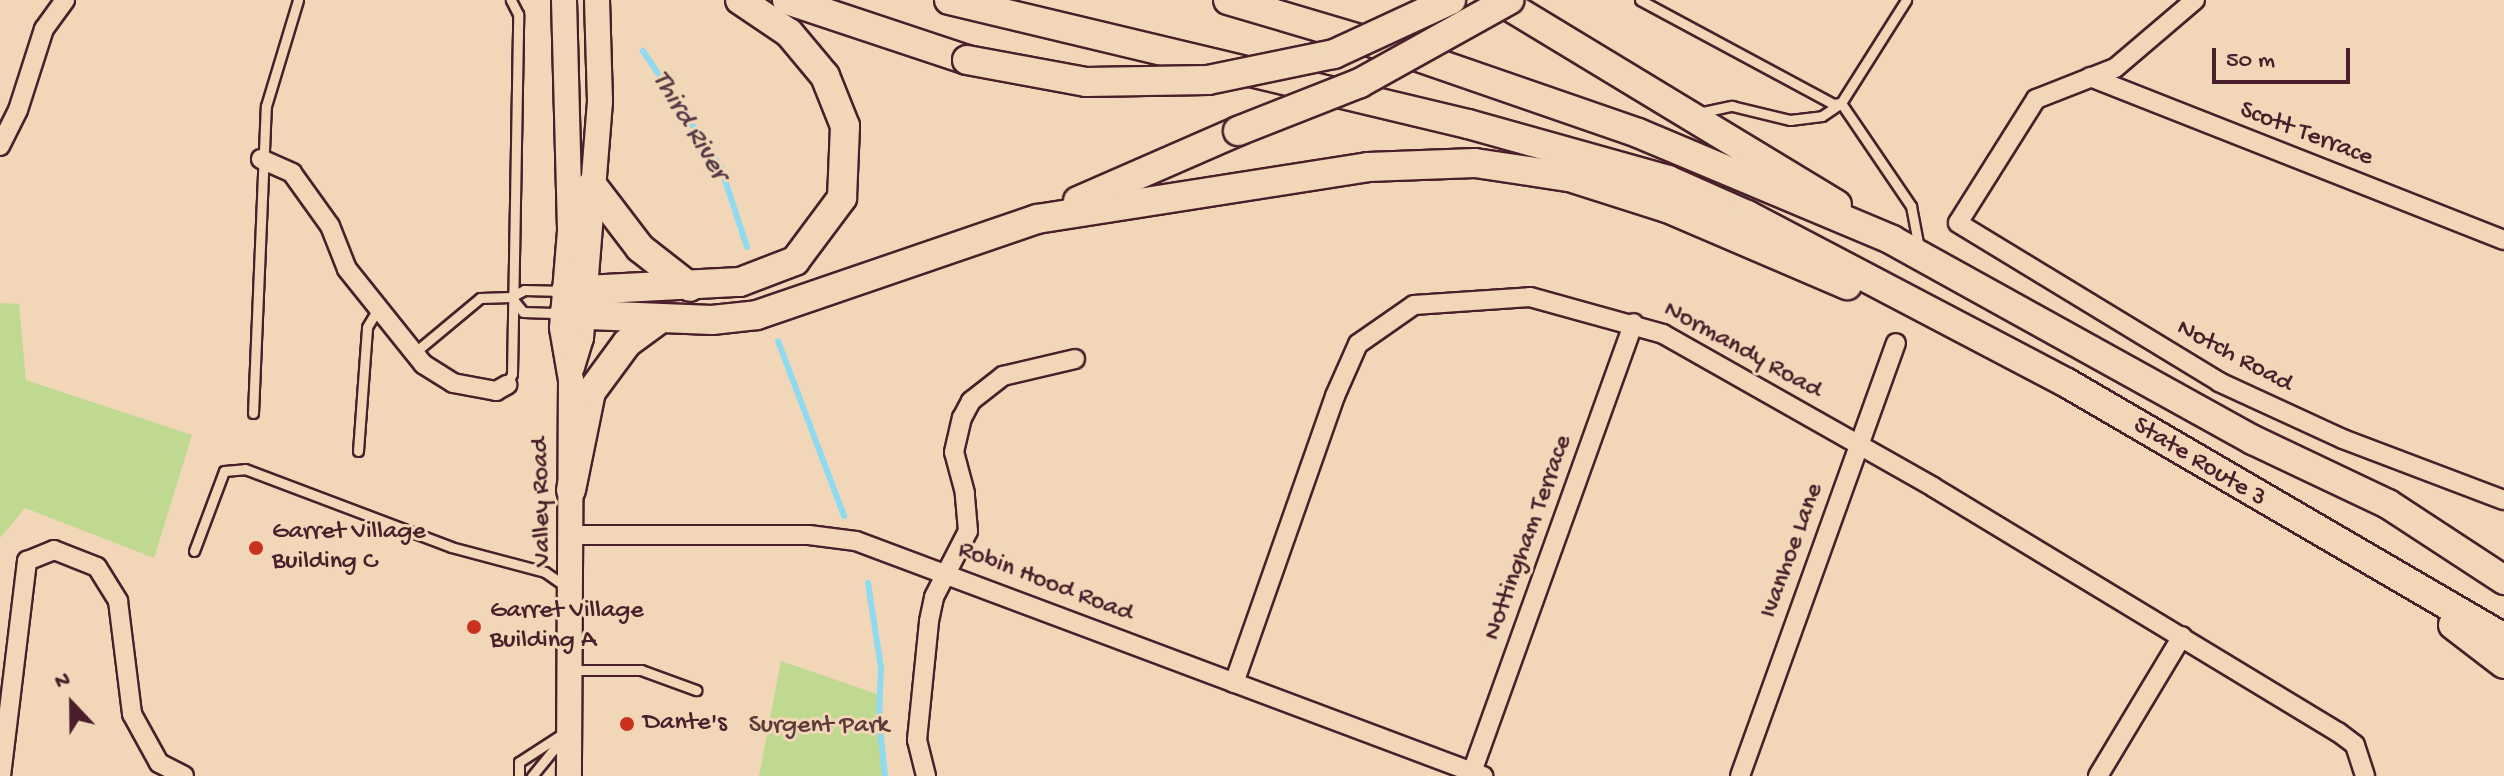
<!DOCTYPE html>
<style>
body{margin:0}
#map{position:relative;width:2504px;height:776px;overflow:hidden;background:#f1d7b8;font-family:"Gochi Hand",sans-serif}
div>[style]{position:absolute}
.green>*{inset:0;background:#bfd990}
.stream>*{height:6px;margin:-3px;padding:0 3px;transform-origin:3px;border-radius:3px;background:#8fdaef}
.roads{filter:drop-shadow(2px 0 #4a1f2b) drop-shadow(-2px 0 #4a1f2b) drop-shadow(0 2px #4a1f2b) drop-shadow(0 -2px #4a1f2b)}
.service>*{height:9px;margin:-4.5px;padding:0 4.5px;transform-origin:4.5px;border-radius:4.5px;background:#f1d7b8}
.minor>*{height:18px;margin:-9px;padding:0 9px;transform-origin:9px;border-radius:9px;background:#f1d7b8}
.secondary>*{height:24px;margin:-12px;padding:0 12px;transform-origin:12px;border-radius:12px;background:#f1d7b8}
.trunk>*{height:28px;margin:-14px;padding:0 14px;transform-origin:14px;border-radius:14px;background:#f1d7b8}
.bridges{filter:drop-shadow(2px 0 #4a1f2b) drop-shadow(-2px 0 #4a1f2b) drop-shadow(0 2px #4a1f2b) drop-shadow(0 -2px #4a1f2b)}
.trunk-bridge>*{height:28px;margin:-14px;padding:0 14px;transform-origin:14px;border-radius:14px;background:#f1d7b8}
.dots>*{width:22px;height:22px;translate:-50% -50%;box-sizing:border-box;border:4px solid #f1d7b8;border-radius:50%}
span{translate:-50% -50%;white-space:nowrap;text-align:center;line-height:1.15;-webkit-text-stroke:6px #f1d7b8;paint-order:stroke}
.street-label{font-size:26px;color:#4a1f2b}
.poi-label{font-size:26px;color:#4a1f2b}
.left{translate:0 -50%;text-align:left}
.park-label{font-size:26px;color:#5c3b3a}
.water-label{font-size:28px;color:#543b48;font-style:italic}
.north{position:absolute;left:32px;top:664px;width:80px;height:80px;-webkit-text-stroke:6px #f1d7b8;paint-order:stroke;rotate:338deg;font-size:22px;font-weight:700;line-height:32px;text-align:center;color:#4a1f2b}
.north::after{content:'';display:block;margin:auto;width:28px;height:36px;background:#4a1f2b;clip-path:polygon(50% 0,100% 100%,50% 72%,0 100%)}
.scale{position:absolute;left:2212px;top:48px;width:138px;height:36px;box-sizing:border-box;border:4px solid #4a1f2b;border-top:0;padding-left:10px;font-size:24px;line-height:28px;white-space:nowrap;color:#4a1f2b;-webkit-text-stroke:6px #f1d7b8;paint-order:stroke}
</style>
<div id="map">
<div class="green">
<div style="clip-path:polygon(0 303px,19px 304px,26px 380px,192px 435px,154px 558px,25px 508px,0 538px)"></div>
<div style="clip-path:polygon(781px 661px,880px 695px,885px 776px,759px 776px)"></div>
</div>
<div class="stream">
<div style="left:643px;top:51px;width:141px;rotate:56.3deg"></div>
<div style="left:721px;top:168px;width:83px;rotate:71.8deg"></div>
<div style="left:778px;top:341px;width:187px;rotate:69.3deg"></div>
<div style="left:868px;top:583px;width:86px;rotate:81.3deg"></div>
<div style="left:881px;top:668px;width:49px;rotate:92.3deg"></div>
<div style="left:879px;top:717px;width:59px;rotate:84.2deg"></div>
</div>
<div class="roads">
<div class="service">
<div style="left:1640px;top:0;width:219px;rotate:28.3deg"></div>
<div style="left:1833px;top:104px;width:8px;rotate:-7deg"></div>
<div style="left:1841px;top:103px;width:122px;rotate:-57.7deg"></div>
<div style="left:1698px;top:113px;width:35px;rotate:-12deg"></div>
<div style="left:1732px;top:106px;width:60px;rotate:13.6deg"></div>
<div style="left:1790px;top:120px;width:32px;rotate:-7deg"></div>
<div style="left:1822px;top:116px;width:23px;rotate:-34deg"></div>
<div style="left:1841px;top:103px;width:125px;rotate:55.8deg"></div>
<div style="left:1911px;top:206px;width:43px;rotate:79.2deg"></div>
<div style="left:511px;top:297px;width:19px;rotate:51deg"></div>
<div style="left:523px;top:312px;width:38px;rotate:2deg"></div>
<div style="left:414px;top:353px;width:86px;rotate:-39.8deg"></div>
<div style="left:480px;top:298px;width:31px;rotate:-2deg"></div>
<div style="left:511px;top:297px;width:15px;rotate:-28deg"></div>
<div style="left:524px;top:290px;width:40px;rotate:1.4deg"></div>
<div style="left:507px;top:385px;width:12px;rotate:-66deg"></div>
<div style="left:512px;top:374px;width:360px;rotate:-89deg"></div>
<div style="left:518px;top:14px;width:16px;rotate:-117deg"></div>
<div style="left:253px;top:413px;width:307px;rotate:-87.6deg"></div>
<div style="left:266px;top:106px;width:111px;rotate:-73.2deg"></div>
<div style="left:358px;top:451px;width:124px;rotate:-85.8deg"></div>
<div style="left:367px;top:327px;width:21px;rotate:-59deg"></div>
<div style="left:194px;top:551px;width:85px;rotate:-69.4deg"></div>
<div style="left:224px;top:471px;width:21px;rotate:-5deg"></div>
<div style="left:245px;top:469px;width:220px;rotate:20.7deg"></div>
<div style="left:451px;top:547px;width:97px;rotate:14.9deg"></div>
<div style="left:545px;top:572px;width:28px;rotate:35deg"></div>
<div style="left:571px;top:670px;width:70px"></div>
<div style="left:641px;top:670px;width:59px;rotate:20deg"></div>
<div style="left:519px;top:776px;width:14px;rotate:-90deg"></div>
<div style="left:519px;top:762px;width:57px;rotate:-32.9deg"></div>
<div style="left:532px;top:776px;width:49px;rotate:-50.8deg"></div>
</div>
<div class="minor">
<div style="left:2195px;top:0;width:105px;rotate:139.6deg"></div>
<div style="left:2115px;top:68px;width:85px;rotate:158.6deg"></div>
<div style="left:2036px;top:99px;width:146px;rotate:122.2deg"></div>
<div style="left:1958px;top:223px;width:306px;rotate:31.3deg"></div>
<div style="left:2219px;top:382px;width:136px;rotate:24.7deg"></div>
<div style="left:2343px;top:439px;width:172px;rotate:20.8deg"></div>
<div style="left:2090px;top:77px;width:445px;rotate:21.5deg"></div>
<div style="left:0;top:146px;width:40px;rotate:-63.4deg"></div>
<div style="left:18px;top:110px;width:85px;rotate:-72.2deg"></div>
<div style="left:44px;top:29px;width:36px;rotate:-54deg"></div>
<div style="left:261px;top:159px;width:34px;rotate:24deg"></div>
<div style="left:292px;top:173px;width:65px;rotate:54.4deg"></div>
<div style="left:330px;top:226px;width:46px;rotate:68.4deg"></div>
<div style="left:347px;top:269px;width:122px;rotate:51.3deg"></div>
<div style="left:423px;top:364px;width:36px;rotate:32deg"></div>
<div style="left:453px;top:383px;width:44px;rotate:10.5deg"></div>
<div style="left:496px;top:391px;width:13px;rotate:-29deg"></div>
<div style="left:570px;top:535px;width:239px"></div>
<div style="left:809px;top:535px;width:47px;rotate:7.3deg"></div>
<div style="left:856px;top:541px;width:670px;rotate:20.55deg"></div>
<div style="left:1234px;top:683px;width:304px;rotate:-70.6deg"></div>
<div style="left:1335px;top:396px;width:57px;rotate:-66.1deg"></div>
<div style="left:1358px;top:344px;width:68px;rotate:-34.9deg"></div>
<div style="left:1414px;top:305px;width:116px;rotate:-3.9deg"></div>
<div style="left:1530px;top:297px;width:138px;rotate:15.5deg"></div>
<div style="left:1663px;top:334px;width:310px;rotate:29.5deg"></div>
<div style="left:1933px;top:487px;width:473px;rotate:31.2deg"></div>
<div style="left:2338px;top:732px;width:21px;rotate:37deg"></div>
<div style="left:2355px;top:745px;width:33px;rotate:72deg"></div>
<div style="left:1472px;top:772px;width:477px;rotate:-70.2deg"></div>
<div style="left:1px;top:776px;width:217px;rotate:-83.1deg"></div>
<div style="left:27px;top:561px;width:29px;rotate:-22deg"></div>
<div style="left:54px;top:550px;width:46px;rotate:21.6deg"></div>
<div style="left:97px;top:567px;width:40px;rotate:58deg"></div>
<div style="left:118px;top:601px;width:114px;rotate:82.9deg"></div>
<div style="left:132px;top:714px;width:56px;rotate:61.1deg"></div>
<div style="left:159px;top:763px;width:28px;rotate:27deg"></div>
<div style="left:926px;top:776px;width:37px;rotate:-104deg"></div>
<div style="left:917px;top:740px;width:120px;rotate:-84.2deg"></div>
<div style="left:929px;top:621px;width:25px;rotate:-78deg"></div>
<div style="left:934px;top:597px;width:74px;rotate:-62.7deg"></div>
<div style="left:968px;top:531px;width:38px;rotate:-95deg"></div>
<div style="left:965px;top:493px;width:42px;rotate:-105deg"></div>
<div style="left:954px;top:452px;width:35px;rotate:-77deg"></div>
<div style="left:962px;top:418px;width:19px;rotate:-62deg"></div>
<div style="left:971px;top:401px;width:41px;rotate:-38deg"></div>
<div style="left:1003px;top:376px;width:74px;rotate:-13.3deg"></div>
<div style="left:1740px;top:776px;width:460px;rotate:-70.2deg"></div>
<div style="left:2098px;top:776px;width:163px;rotate:-59deg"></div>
</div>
<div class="secondary">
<div style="left:564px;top:0;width:231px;rotate:88.5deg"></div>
<div style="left:570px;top:231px;width:97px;rotate:94.7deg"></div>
<div style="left:562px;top:328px;width:53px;rotate:80.2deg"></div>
<div style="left:571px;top:380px;width:396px;rotate:90.3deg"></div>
<div style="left:572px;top:367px;width:30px;rotate:-73deg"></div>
<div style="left:581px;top:338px;width:238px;rotate:-85.4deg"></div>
<div style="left:600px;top:101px;width:101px;rotate:-91.7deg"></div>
</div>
<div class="trunk">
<div style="left:787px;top:0;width:190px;rotate:18.4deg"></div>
<div style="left:949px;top:0;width:534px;rotate:13.44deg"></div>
<div style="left:1468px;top:124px;width:208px;rotate:15.6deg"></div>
<div style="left:1668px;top:180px;width:86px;rotate:23.9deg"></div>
<div style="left:1747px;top:215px;width:361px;rotate:27.7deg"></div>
<div style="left:2067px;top:383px;width:506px;rotate:30.26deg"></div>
<div style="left:1228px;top:0;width:187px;rotate:16.5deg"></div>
<div style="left:1407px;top:53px;width:244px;rotate:19.1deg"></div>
<div style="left:1638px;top:133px;width:276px;rotate:22.8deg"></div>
<div style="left:1892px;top:240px;width:413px;rotate:29deg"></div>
<div style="left:2253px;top:440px;width:149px;rotate:25.4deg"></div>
<div style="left:2388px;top:504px;width:139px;rotate:33.2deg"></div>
<div style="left:1499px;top:0;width:395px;rotate:31.2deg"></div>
<div style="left:592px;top:185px;width:79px;rotate:52.7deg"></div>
<div style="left:640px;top:248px;width:63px;rotate:38deg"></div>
<div style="left:1078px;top:201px;width:175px;rotate:-23.6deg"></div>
<div style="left:566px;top:291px;width:174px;rotate:-3deg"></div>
<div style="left:740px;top:282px;width:59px;rotate:-20.9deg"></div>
<div style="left:795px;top:261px;width:79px;rotate:-53.3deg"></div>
<div style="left:842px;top:198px;width:72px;rotate:-87.6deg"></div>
<div style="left:845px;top:126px;width:54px;rotate:-111.8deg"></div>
<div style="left:825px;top:76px;width:56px;rotate:-129.9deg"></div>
<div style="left:789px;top:33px;width:59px;rotate:-146deg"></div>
<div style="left:564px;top:314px;width:148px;rotate:2.3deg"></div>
<div style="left:712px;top:320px;width:45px;rotate:-6.3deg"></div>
<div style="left:757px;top:315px;width:296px;rotate:-18.9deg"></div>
<div style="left:1037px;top:219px;width:335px;rotate:-8.9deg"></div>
<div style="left:1368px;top:167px;width:107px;rotate:-2.1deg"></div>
<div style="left:1475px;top:163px;width:95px;rotate:8.5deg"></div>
<div style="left:1569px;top:177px;width:103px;rotate:17.6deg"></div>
<div style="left:1667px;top:208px;width:196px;rotate:23.2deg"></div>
<div style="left:571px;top:490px;width:100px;rotate:-78.5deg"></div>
<div style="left:591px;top:392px;width:61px;rotate:-53.7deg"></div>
<div style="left:627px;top:343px;width:42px;rotate:-36.3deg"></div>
<div style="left:2453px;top:625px;width:64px;rotate:37.4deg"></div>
</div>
</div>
<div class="bridges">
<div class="trunk-bridge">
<div style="left:967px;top:60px;width:121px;rotate:10.5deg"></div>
<div style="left:1086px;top:82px;width:122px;rotate:-0.9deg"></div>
<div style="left:1208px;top:80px;width:129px;rotate:-11.7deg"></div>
<div style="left:1334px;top:54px;width:129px;rotate:-24.8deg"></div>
<div style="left:1238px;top:131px;width:131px;rotate:-21.5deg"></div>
<div style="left:1360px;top:83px;width:171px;rotate:-29.1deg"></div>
</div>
</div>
<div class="dots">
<div style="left:256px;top:548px;background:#c8321e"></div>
<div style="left:474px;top:627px;background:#c8321e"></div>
<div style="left:627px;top:724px;background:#c8321e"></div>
</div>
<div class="street-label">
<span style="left:2306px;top:135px;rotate:21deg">Scott Terrace</span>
<span style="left:1742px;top:351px;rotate:29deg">Normandy Road</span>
<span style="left:2234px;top:357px;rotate:28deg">Notch Road</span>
<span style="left:2199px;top:463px;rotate:31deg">State Route 3</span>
<span style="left:543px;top:502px;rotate:-91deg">Valley Road</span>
<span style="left:1529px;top:538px;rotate:-70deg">Nottingham Terrace</span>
<span style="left:1793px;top:551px;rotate:-70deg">Ivanhoe Lane</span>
<span style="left:1045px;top:583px;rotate:21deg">Robin Hood Road</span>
</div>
<div class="poi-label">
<span class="left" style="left:272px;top:548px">Garret Village<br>Building C</span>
<span class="left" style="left:490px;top:627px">Garret Village<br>Building A</span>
<span class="left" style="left:643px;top:724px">Dante's</span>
</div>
<div class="park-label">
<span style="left:819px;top:727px">Surgent Park</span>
</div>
<div class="water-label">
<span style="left:689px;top:126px;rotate:59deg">Third River</span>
</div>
<div class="north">N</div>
<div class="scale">50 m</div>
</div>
